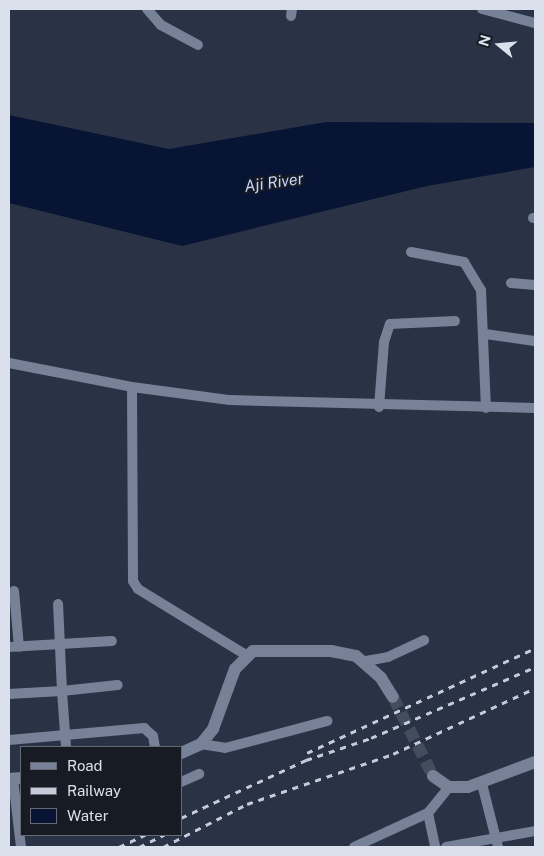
<!DOCTYPE html>
<style>
body{margin:0}
#map{position:relative;width:544px;height:856px;overflow:hidden;background:#2a3345;font-family:"Public Sans",sans-serif}
div>[style]{position:absolute}
.water>*{inset:0;background:#081434}
.tertiary-tunnel>*{height:12px;margin-top:-6px;transform-origin:0;background:repeating-linear-gradient(90deg,#444d5e 0 12px,transparent 0 18px)}
.minor>*{height:10px;margin:-5px;padding:0 5px;transform-origin:5px;border-radius:5px;background:#778197}
.tertiary>*{height:12px;margin:-6px;padding:0 6px;transform-origin:6px;border-radius:6px;background:#778197}
.rail>*{height:2.5px;margin-top:-1.25px;transform-origin:0;background:repeating-linear-gradient(90deg,#c5cbd8 0 6px,transparent 0 12px)}
span{translate:-50% -50%;white-space:nowrap;text-align:center;line-height:1.15;-webkit-text-stroke:4px #171b23;paint-order:stroke}
.water-label{font-size:16px;color:#c4d6fd;font-style:italic}
.frame{position:absolute;inset:0;border:10px solid #dae0ec;pointer-events:none}
.legend{position:absolute;left:20px;top:746px;width:162px;height:90px;box-sizing:border-box;background:#171b23;border:1px solid #656a73;margin:0;padding:6px 9px;list-style:none;font-size:15px;color:#dae0ec}
.legend li{display:flex;align-items:center;gap:10px;height:25px}
.legend b{width:25px;border:1px solid #656a73}
.north{position:absolute;left:474px;top:20px;width:50px;height:50px;-webkit-text-stroke:4px #171b23;paint-order:stroke;rotate:287deg;font-size:14px;font-weight:700;line-height:20px;text-align:center;color:#dae0ec}
.north::after{content:'';display:block;margin:auto;width:18px;height:22px;background:#dae0ec;clip-path:polygon(50% 0,100% 100%,50% 72%,0 100%)}
</style>
<div id="map">
<div class="water">
<div style="clip-path:polygon(9px 115px,169px 149px,326px 122px,535px 123px,535px 167px,427px 186px,182px 246px,9px 203px)"></div>
</div>
<div class="tertiary-tunnel">
<div style="left:393px;top:697px;width:89px;rotate:63.1deg"></div>
</div>
<div class="minor">
<div style="left:147px;top:9px;width:21px;rotate:49deg"></div>
<div style="left:161px;top:25px;width:42px;rotate:28.4deg"></div>
<div style="left:482px;top:9px;width:55px;rotate:14.8deg"></div>
<div style="left:291px;top:16px;width:7px;rotate:-82deg"></div>
<div style="left:533px;top:218px;width:2px"></div>
<div style="left:411px;top:252px;width:54px;rotate:10.7deg"></div>
<div style="left:464px;top:262px;width:33px;rotate:59deg"></div>
<div style="left:481px;top:290px;width:118px;rotate:87.6deg"></div>
<div style="left:511px;top:283px;width:24px;rotate:5deg"></div>
<div style="left:485px;top:334px;width:50px;rotate:8deg"></div>
<div style="left:9px;top:363px;width:125px;rotate:11deg"></div>
<div style="left:132px;top:387px;width:99px;rotate:7.6deg"></div>
<div style="left:230px;top:400px;width:305px;rotate:1.5deg"></div>
<div style="left:132px;top:387px;width:194px;rotate:89.7deg"></div>
<div style="left:133px;top:581px;width:9px;rotate:58deg"></div>
<div style="left:138px;top:589px;width:127px;rotate:31.4deg"></div>
<div style="left:379px;top:407px;width:65px;rotate:-85.6deg"></div>
<div style="left:384px;top:342px;width:19px;rotate:-72deg"></div>
<div style="left:390px;top:324px;width:65px;rotate:-2.6deg"></div>
<div style="left:14px;top:591px;width:56px;rotate:84.9deg"></div>
<div style="left:9px;top:647px;width:103px;rotate:-3.3deg"></div>
<div style="left:366px;top:661px;width:22px;rotate:-10deg"></div>
<div style="left:388px;top:657px;width:40px;rotate:-25deg"></div>
<div style="left:9px;top:694px;width:53px;rotate:-3.2deg"></div>
<div style="left:62px;top:691px;width:87px;rotate:-92.6deg"></div>
<div style="left:9px;top:740px;width:136px;rotate:-5.1deg"></div>
<div style="left:144px;top:728px;width:12px;rotate:42deg"></div>
<div style="left:153px;top:736px;width:11px;rotate:80deg"></div>
<div style="left:201px;top:744px;width:24px;rotate:9deg"></div>
<div style="left:225px;top:748px;width:106px;rotate:-14.8deg"></div>
<div style="left:66px;top:747px;width:56px;rotate:-94.1deg"></div>
<div style="left:62px;top:691px;width:56px;rotate:-6.1deg"></div>
<div style="left:13px;top:779px;width:68px;rotate:83.3deg"></div>
<div style="left:181px;top:782px;width:20px;rotate:-24deg"></div>
<div style="left:482px;top:784px;width:65px;rotate:75.7deg"></div>
<div style="left:428px;top:813px;width:35px;rotate:78deg"></div>
<div style="left:354px;top:847px;width:81px;rotate:-24.7deg"></div>
<div style="left:428px;top:813px;width:33px;rotate:-51deg"></div>
<div style="left:446px;top:847px;width:90px;rotate:-10.2deg"></div>
</div>
<div class="tertiary">
<div style="left:181px;top:753px;width:22px;rotate:-24deg"></div>
<div style="left:201px;top:744px;width:19px;rotate:-51deg"></div>
<div style="left:213px;top:729px;width:64px;rotate:-69.9deg"></div>
<div style="left:235px;top:669px;width:25px;rotate:-45deg"></div>
<div style="left:253px;top:651px;width:78px"></div>
<div style="left:331px;top:651px;width:25px;rotate:11deg"></div>
<div style="left:356px;top:656px;width:33px;rotate:41deg"></div>
<div style="left:381px;top:678px;width:22px;rotate:58deg"></div>
<div style="left:433px;top:776px;width:19px;rotate:35deg"></div>
<div style="left:449px;top:787px;width:19px"></div>
<div style="left:468px;top:787px;width:72px;rotate:-20.5deg"></div>
<div style="left:9px;top:779px;width:12px;rotate:-5deg"></div>
</div>
<div class="rail">
<div style="left:307px;top:753px;width:251px;rotate:-24.7deg"></div>
<div style="left:181px;top:818px;width:138px;rotate:-24.9deg"></div>
<div style="left:306px;top:760px;width:69px;rotate:-18.7deg"></div>
<div style="left:371px;top:738px;width:179px;rotate:-23.4deg"></div>
<div style="left:119px;top:847px;width:29px;rotate:-25deg"></div>
<div style="left:139px;top:847px;width:28px;rotate:-26deg"></div>
<div style="left:163px;top:847px;width:94px;rotate:-27.1deg"></div>
<div style="left:247px;top:804px;width:154px;rotate:-18.9deg"></div>
<div style="left:393px;top:754px;width:157px;rotate:-24.9deg"></div>
</div>
<div class="water-label">
<span style="left:274px;top:183px;rotate:-8deg">Aji River</span>
</div>
<div class="frame"></div>
<ul class="legend">
<li><b style="height:6px;background:#778197"></b>Road</li>
<li><b style="height:6px;background:#c5cbd8"></b>Railway</li>
<li><b style="height:14px;background:#081434"></b>Water</li>
</ul>
<div class="north">N</div>
</div>
